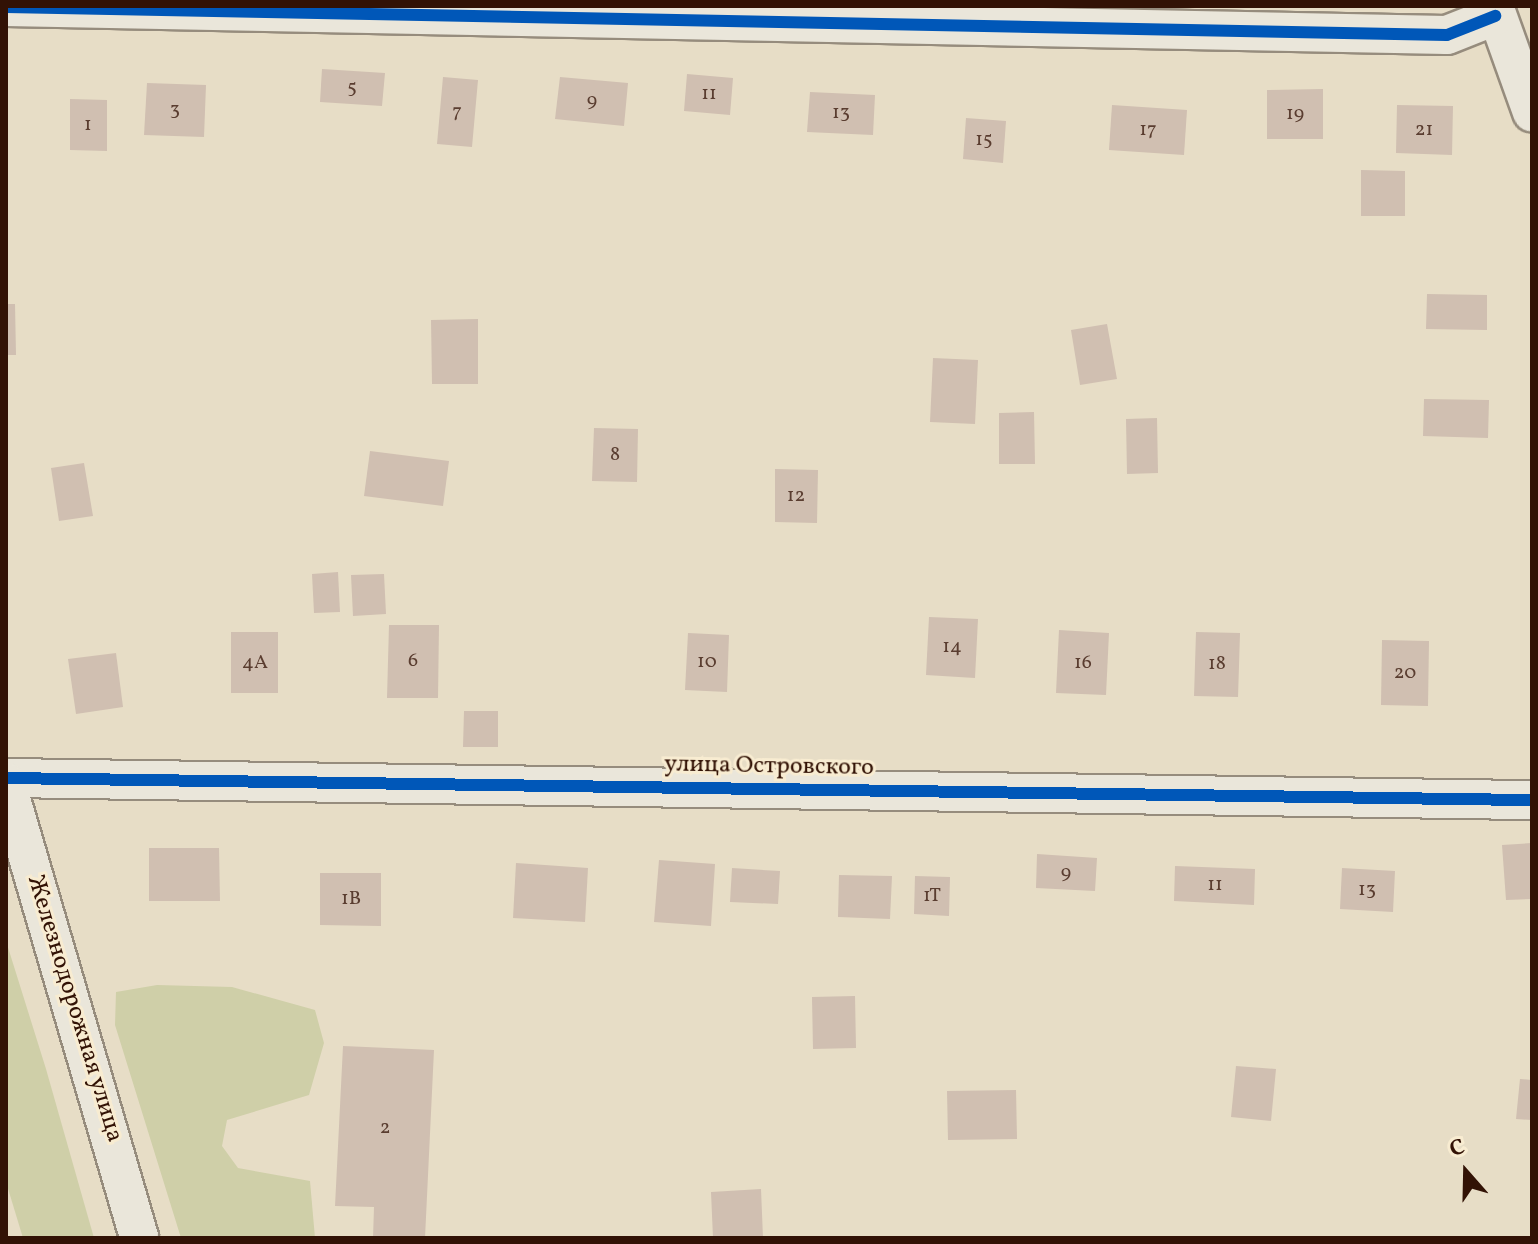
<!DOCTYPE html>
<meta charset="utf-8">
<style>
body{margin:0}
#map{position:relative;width:1538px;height:1244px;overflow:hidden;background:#e7ddc6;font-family:Vollkorn,serif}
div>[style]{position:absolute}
.green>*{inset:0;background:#cfcfa8}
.building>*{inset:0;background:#d0bfb1}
.roads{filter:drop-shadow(2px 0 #968c7d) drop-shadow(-2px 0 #968c7d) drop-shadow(0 2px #968c7d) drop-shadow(0 -2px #968c7d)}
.street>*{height:38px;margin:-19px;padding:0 19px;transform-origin:19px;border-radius:19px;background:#eae6da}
.cycleway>*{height:12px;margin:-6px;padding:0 6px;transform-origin:6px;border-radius:6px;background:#0057b8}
span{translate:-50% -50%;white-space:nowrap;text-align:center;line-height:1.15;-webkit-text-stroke:6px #f8ecd1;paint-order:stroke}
.number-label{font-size:20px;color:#5a3d30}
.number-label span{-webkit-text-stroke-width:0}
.street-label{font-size:24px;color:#321205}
.frame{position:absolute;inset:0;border:8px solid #321205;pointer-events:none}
.north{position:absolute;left:1426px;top:1132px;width:80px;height:80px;-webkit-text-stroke:6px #f8ecd1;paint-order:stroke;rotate:340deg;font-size:22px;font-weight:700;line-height:32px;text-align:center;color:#321205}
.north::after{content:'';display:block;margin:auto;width:28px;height:36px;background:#321205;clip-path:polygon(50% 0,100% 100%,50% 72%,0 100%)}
</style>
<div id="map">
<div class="green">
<div style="clip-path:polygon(6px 941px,46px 1069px,94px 1238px,23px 1238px,6px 1182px)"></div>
<div style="clip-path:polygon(157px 985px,232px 987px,315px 1010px,324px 1043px,309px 1095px,227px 1120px,222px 1146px,238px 1168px,310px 1181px,315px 1238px,181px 1238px,115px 1025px,116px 992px)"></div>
</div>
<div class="building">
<div style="clip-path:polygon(322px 69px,385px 73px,382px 106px,320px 102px)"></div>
<div style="clip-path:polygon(687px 74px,733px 78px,730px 115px,684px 111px)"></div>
<div style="clip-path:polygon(443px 77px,478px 80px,472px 147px,437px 144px)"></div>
<div style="clip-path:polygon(560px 77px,628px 83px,624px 126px,555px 119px)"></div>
<div style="clip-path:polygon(147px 83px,206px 85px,204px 137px,144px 135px)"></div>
<div style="clip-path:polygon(1323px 89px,1323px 139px,1267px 139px,1267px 90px)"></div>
<div style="clip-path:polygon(810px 92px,875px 95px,873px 135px,807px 132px)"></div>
<div style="clip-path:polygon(70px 99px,107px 100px,107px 151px,70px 150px)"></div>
<div style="clip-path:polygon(1112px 105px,1187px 110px,1184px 155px,1109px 150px)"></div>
<div style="clip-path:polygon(1397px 105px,1453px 106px,1452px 155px,1396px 153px)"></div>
<div style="clip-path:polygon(966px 118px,1006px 121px,1003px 163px,963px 159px)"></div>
<div style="clip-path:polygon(1361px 170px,1405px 171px,1405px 216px,1361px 216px)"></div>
<div style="clip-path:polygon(1427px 294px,1487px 295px,1487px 330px,1426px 329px)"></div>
<div style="clip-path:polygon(6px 304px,15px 304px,16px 355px,6px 355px)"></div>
<div style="clip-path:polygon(478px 319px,478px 384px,432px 384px,431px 320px)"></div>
<div style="clip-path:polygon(1107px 324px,1117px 379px,1080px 385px,1071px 330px)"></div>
<div style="clip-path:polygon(933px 358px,978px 360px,975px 424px,930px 422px)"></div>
<div style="clip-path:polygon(1424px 399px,1489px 400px,1488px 438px,1423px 436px)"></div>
<div style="clip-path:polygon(1034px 412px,1035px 464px,999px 464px,999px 413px)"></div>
<div style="clip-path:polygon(1157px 418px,1158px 473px,1127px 474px,1126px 419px)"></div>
<div style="clip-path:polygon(594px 428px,638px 429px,637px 482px,592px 481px)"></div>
<div style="clip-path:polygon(370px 451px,449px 461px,443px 506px,364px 496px)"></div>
<div style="clip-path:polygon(84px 463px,93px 516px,59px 521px,51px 468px)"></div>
<div style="clip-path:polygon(775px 469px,818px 470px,817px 523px,775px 522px)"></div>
<div style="clip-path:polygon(338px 572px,340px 612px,314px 613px,312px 574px)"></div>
<div style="clip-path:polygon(384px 574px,386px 614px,353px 616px,351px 575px)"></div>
<div style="clip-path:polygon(929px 617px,978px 619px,975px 678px,926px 675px)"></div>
<div style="clip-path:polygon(389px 625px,439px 625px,438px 698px,387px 698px)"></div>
<div style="clip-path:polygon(1059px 630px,1109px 633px,1106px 695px,1056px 693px)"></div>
<div style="clip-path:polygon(231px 632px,278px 632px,278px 693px,231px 693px)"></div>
<div style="clip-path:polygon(1196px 632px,1240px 633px,1238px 697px,1194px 696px)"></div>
<div style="clip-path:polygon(688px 633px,729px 635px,727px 692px,685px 690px)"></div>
<div style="clip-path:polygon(1382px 640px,1429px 641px,1428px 706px,1381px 705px)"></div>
<div style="clip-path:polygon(116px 653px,123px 707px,76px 714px,68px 659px)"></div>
<div style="clip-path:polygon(464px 711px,498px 711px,498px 747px,463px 747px)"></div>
<div style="clip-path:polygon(1532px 843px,1532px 899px,1506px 900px,1502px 845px)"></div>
<div style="clip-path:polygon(149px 848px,219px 848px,220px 901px,149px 901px)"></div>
<div style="clip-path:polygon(1037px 854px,1097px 858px,1095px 891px,1036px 888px)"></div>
<div style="clip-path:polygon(659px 860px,715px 864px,711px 926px,654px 922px)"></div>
<div style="clip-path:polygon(516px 863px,588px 868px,585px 922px,513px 918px)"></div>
<div style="clip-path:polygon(1175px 866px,1255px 869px,1254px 905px,1174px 901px)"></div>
<div style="clip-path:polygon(732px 868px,780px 871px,778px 904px,730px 902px)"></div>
<div style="clip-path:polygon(1342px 868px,1395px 871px,1393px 912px,1340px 909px)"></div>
<div style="clip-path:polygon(320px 873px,381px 873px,381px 926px,320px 925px)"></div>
<div style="clip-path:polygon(839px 875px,892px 876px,890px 919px,838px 917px)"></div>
<div style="clip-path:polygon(915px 876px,950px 877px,949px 916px,914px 914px)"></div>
<div style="clip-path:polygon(855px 996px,856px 1048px,813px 1049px,812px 997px)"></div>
<div style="clip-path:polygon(343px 1046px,434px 1050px,425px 1238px,373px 1238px,374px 1207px,335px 1206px)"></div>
<div style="clip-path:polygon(1236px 1066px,1276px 1069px,1271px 1121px,1231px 1117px)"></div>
<div style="clip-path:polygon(1520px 1079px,1532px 1080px,1532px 1120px,1516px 1119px)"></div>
<div style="clip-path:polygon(1016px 1090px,1017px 1139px,948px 1140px,947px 1091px)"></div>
<div style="clip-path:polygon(761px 1189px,763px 1238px,713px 1238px,711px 1192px)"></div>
</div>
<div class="roads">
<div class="street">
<div style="left:1494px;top:6px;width:113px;rotate:70.3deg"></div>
<div style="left:6px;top:7px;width:1441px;rotate:1.11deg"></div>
<div style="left:1447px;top:35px;width:52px;rotate:-21.6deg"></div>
<div style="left:6px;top:778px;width:1526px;rotate:0.83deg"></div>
<div style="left:6px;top:782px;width:475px;rotate:73.7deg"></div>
</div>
</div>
<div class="cycleway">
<div style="left:6px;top:7px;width:1441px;rotate:1.11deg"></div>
<div style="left:1447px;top:35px;width:52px;rotate:-21.6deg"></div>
<div style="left:6px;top:778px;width:1526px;rotate:0.83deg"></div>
</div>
<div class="number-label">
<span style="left:352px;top:88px">5</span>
<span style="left:709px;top:94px">11</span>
<span style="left:592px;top:101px">9</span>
<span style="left:175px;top:110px">3</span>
<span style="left:457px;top:112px">7</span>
<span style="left:841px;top:113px">13</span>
<span style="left:1295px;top:114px">19</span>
<span style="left:88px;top:125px">1</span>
<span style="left:1148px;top:130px">17</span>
<span style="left:1424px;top:130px">21</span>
<span style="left:984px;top:140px">15</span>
<span style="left:615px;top:455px">8</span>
<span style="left:796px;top:496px">12</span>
<span style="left:952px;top:647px">14</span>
<span style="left:413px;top:661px">6</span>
<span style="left:707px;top:662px">10</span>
<span style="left:255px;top:663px">4А</span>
<span style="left:1083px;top:663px">16</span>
<span style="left:1217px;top:664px">18</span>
<span style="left:1405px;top:673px">20</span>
<span style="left:1066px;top:873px">9</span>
<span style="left:1215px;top:885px">11</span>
<span style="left:1367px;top:890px">13</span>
<span style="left:932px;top:896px">1Т</span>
<span style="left:351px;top:899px">1В</span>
<span style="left:385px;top:1128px">2</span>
</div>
<div class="street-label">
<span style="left:769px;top:767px;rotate:1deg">улица Островского</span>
<span style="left:74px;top:1009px;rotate:73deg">Железнодорожная улица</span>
</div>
<div class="frame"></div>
<div class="north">С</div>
</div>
